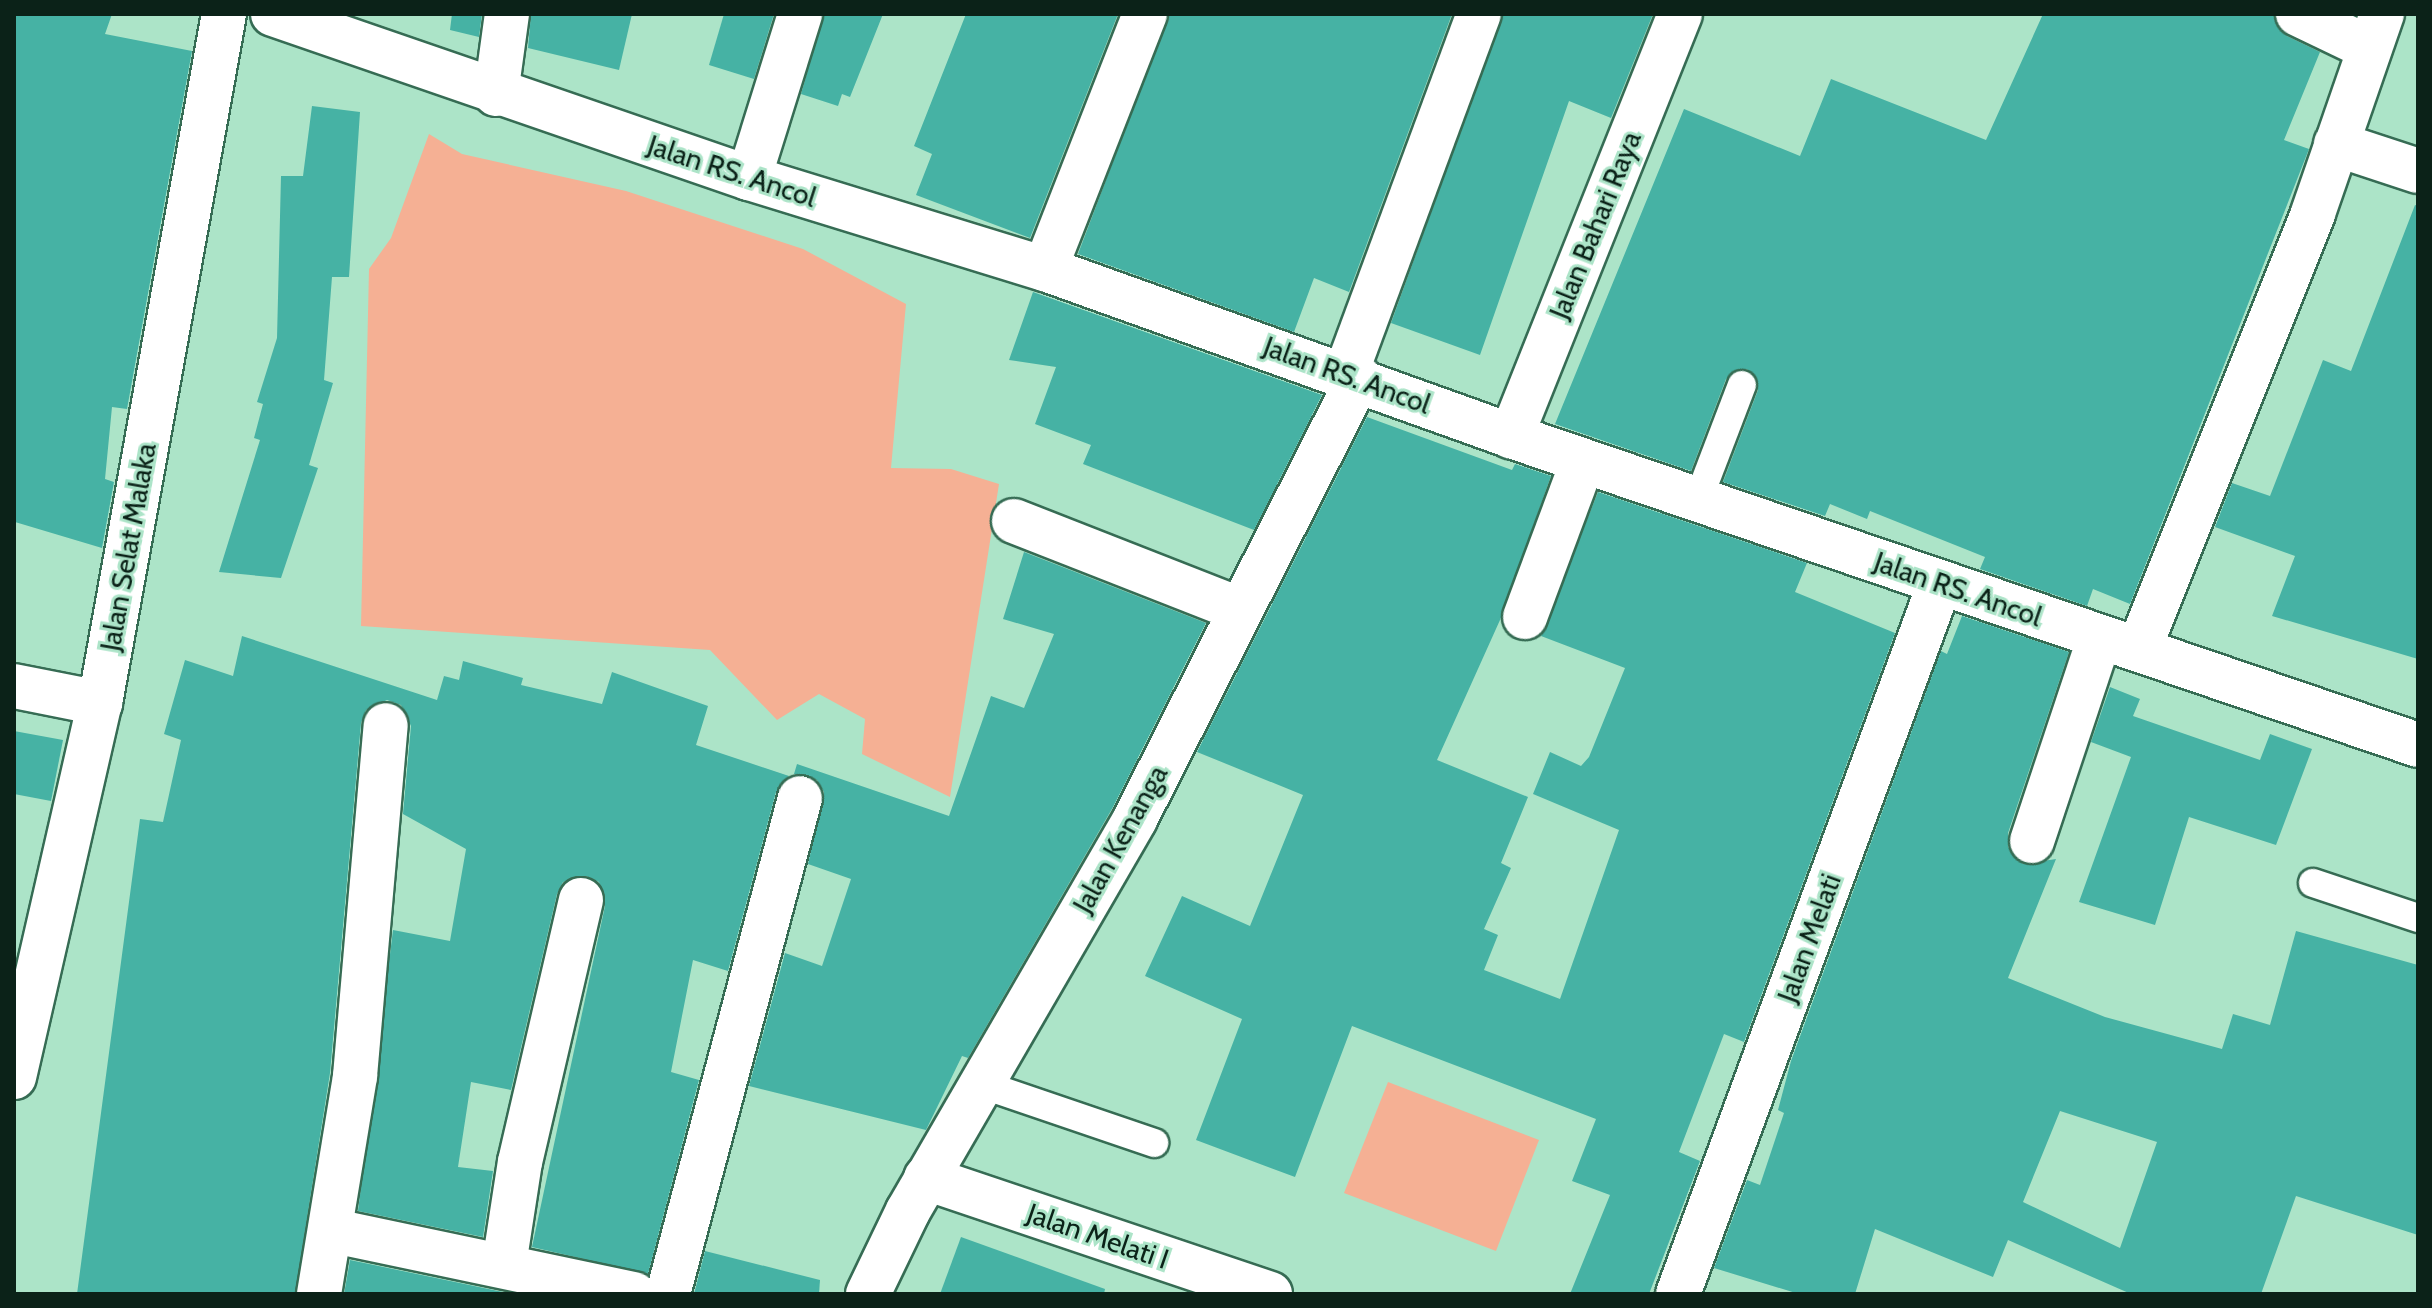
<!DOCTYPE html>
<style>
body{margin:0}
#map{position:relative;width:2432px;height:1308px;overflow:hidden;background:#ace4c8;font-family:Cabin,sans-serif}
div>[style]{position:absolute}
.green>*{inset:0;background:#f5b094}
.building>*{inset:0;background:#46b2a4}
.roads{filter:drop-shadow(2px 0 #366c54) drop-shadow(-2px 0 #366c54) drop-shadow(0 2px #366c54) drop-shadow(0 -2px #366c54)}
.lane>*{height:28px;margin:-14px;padding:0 14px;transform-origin:14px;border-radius:14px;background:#fff}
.street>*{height:44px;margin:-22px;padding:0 22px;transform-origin:22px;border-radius:22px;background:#fff}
.secondary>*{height:44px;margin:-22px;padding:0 22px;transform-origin:22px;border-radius:22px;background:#fff}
span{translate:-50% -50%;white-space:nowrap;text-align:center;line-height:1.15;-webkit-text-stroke:6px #ace4c8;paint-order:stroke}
.street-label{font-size:28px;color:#0b2218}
.frame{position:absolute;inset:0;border:16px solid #0b2218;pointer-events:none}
</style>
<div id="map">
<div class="green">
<div style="clip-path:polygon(429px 134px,462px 154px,626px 191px,803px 249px,906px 304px,891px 468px,951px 469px,999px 484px,950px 797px,862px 754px,865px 719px,819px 694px,777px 720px,710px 650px,361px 626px,369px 269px,391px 238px)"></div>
<div style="clip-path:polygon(1388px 1082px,1539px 1140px,1496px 1251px,1344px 1193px)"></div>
</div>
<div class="building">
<div style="clip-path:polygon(14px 14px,112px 14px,105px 34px,192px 51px,127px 409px,112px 407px,105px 479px,114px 482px,102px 548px,15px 522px)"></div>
<div style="clip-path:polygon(452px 14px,482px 14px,479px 37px,450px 30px)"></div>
<div style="clip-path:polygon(531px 14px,632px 14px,619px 70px,528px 48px)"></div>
<div style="clip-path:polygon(724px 14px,774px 14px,754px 79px,709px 65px)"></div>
<div style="clip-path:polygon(824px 14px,883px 14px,850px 97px,842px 94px,838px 106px,801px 94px)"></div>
<div style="clip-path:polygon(966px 14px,1118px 14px,1030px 238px,916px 195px,932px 154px,914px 146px)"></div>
<div style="clip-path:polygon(1169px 14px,1452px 14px,1349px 292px,1314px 278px,1294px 332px,1078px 254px)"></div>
<div style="clip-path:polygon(1503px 14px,1653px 14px,1611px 118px,1569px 101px,1480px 355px,1391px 323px)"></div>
<div style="clip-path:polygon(2043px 14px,2273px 14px,2287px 36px,2320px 52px,2284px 140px,2309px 149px,2130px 604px,2093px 589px,2087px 606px,1980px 569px,1985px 557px,1870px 511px,1867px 519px,1830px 504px,1825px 516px,1723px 482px,1758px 390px,1747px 369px,1726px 379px,1691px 471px,1555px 424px,1684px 109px,1800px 156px,1831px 79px,1986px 140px)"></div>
<div style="clip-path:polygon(312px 106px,360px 112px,349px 277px,332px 277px,324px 380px,333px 383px,309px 465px,318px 468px,281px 578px,219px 572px,260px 440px,254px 438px,263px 404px,257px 402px,277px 338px,281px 176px,303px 176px)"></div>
<div style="clip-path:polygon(2415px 205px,2418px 206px,2418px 659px,2272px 616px,2295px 556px,2215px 527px,2232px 483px,2270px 496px,2323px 360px,2351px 371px)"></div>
<div style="clip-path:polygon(1033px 292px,1322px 395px,1254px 530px,1083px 464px,1091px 445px,1035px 424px,1056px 367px,1009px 360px)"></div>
<div style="clip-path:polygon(1367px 417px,1512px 470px,1515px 464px,1551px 476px,1500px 620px,1437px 760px,1528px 797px,1501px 863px,1511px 868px,1484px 929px,1498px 935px,1484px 970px,1560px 999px,1619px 830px,1533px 794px,1550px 752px,1581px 766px,1589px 757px,1625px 668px,1541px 636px,1598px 492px,1807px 563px,1795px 592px,1895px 633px,1744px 1042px,1724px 1034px,1679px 1152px,1700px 1161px,1649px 1294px,1570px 1294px,1610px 1195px,1572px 1181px,1596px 1119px,1352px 1026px,1295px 1177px,1196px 1140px,1242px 1019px,1145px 976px,1182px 896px,1250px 926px,1303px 795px,1197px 752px)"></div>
<div style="clip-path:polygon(1024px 552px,1206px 623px,1113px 807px,968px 1058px,962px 1056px,926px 1130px,749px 1086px,785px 953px,822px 966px,851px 879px,808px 864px,824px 792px,817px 780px,794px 774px,797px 764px,949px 816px,991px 696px,1024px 708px,1054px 634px,1003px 619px)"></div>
<div style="clip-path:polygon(evenodd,1962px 616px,2069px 652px,2008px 833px,2008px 847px,2023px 864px,2056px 859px,2008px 978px,2105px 1017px,2222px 1049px,2233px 1014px,2270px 1025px,2296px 931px,2418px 965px,2418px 1235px,2296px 1196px,2261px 1294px,2131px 1294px,2008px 1240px,1993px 1277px,1875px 1229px,1855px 1294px,1799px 1294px,1714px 1268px,1747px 1180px,1760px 1185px,1784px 1113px,1778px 1110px,1791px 1061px,1941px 651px,1947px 654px,1962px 616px,2060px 1111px,2157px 1142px,2120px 1248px,2023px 1202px,2060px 1111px)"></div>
<div style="clip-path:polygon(242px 636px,437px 700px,444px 676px,459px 680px,463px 661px,523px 678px,521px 685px,602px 704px,612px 672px,708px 706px,696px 745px,789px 776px,776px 792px,728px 971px,693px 960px,671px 1072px,699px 1080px,648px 1274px,532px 1247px,605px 906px,599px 882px,586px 876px,563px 882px,557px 894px,511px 1090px,471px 1082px,458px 1167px,493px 1171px,483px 1237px,358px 1211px,393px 930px,450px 941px,466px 849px,403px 814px,411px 726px,401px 705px,387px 700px,366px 710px,361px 723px,330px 1073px,295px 1294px,77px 1294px,140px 819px,163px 822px,181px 740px,164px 734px,185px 660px,233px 676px)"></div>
<div style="clip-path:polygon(2110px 687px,2140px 699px,2133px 716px,2260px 760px,2270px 734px,2312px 749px,2276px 845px,2189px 817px,2155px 925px,2079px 902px,2131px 757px,2091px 742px)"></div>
<div style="clip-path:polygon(14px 731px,63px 740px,51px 801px,14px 794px)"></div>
<div style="clip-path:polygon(961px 1237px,1105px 1289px,1104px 1294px,940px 1294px)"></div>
<div style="clip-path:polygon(705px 1251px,820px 1280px,819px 1294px,694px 1294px)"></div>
<div style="clip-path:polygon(350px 1260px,512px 1294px,344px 1294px)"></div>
</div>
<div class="roads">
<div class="lane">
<div style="left:1698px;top:500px;width:123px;rotate:-69.1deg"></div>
<div style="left:2313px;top:883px;width:111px;rotate:18.4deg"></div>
<div style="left:981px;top:1084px;width:183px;rotate:18.8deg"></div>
</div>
<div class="street">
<div style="left:273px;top:14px;width:503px;rotate:19.01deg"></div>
<div style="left:749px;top:178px;width:310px;rotate:17.1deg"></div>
<div style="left:1045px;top:269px;width:495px;rotate:19.7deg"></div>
<div style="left:2298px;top:14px;width:79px;rotate:25.6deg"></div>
<div style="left:496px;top:94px;width:81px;rotate:-82.2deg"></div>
<div style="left:2336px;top:144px;width:86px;rotate:18.2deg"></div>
<div style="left:749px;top:178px;width:172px;rotate:-72.7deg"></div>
<div style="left:1045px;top:269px;width:274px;rotate:-68.6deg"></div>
<div style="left:1346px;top:373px;width:383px;rotate:-69.7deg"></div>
<div style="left:1014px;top:521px;width:241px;rotate:21.4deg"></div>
<div style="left:1525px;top:617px;width:166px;rotate:-69.6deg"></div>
<div style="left:2139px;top:649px;width:469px;rotate:-68.2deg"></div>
<div style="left:2313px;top:213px;width:211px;rotate:-70.9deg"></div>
<div style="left:14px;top:686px;width:88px;rotate:11.2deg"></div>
<div style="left:2032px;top:841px;width:215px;rotate:-71.6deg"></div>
<div style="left:14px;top:1077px;width:384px;rotate:-77.1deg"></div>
<div style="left:100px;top:703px;width:700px;rotate:-79.8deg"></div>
<div style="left:926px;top:1178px;width:363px;rotate:18.6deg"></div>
<div style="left:334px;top:1231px;width:307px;rotate:11.9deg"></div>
<div style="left:504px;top:1265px;width:104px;rotate:-81.2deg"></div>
<div style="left:520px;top:1162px;width:269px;rotate:-76.9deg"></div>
<div style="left:319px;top:1294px;width:221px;rotate:-80.6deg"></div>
<div style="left:355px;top:1076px;width:352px;rotate:-85deg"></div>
<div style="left:668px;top:1294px;width:513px;rotate:-75.1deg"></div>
<div style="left:868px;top:1294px;width:92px;rotate:-64.3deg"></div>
<div style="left:908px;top:1211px;width:453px;rotate:-59.9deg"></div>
<div style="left:1135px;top:819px;width:495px;rotate:-63.1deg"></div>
<div style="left:1678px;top:1294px;width:758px;rotate:-69.77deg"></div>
</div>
<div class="secondary">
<div style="left:1680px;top:14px;width:455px;rotate:111.8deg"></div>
<div style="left:1511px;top:436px;width:958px;rotate:18.81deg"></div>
</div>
</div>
<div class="street-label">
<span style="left:732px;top:171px;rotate:18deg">Jalan RS. Ancol</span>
<span style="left:1595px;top:225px;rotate:-68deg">Jalan Bahari Raya</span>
<span style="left:1347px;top:375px;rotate:20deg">Jalan RS. Ancol</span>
<span style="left:128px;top:547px;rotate:-80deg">Jalan Selat Malaka</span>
<span style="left:1958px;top:589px;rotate:19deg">Jalan RS. Ancol</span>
<span style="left:1120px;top:839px;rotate:-61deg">Jalan Kenanga</span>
<span style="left:1809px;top:938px;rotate:-70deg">Jalan Melati</span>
<span style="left:1098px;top:1236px;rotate:19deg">Jalan Melati I</span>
</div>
<div class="frame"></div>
</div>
